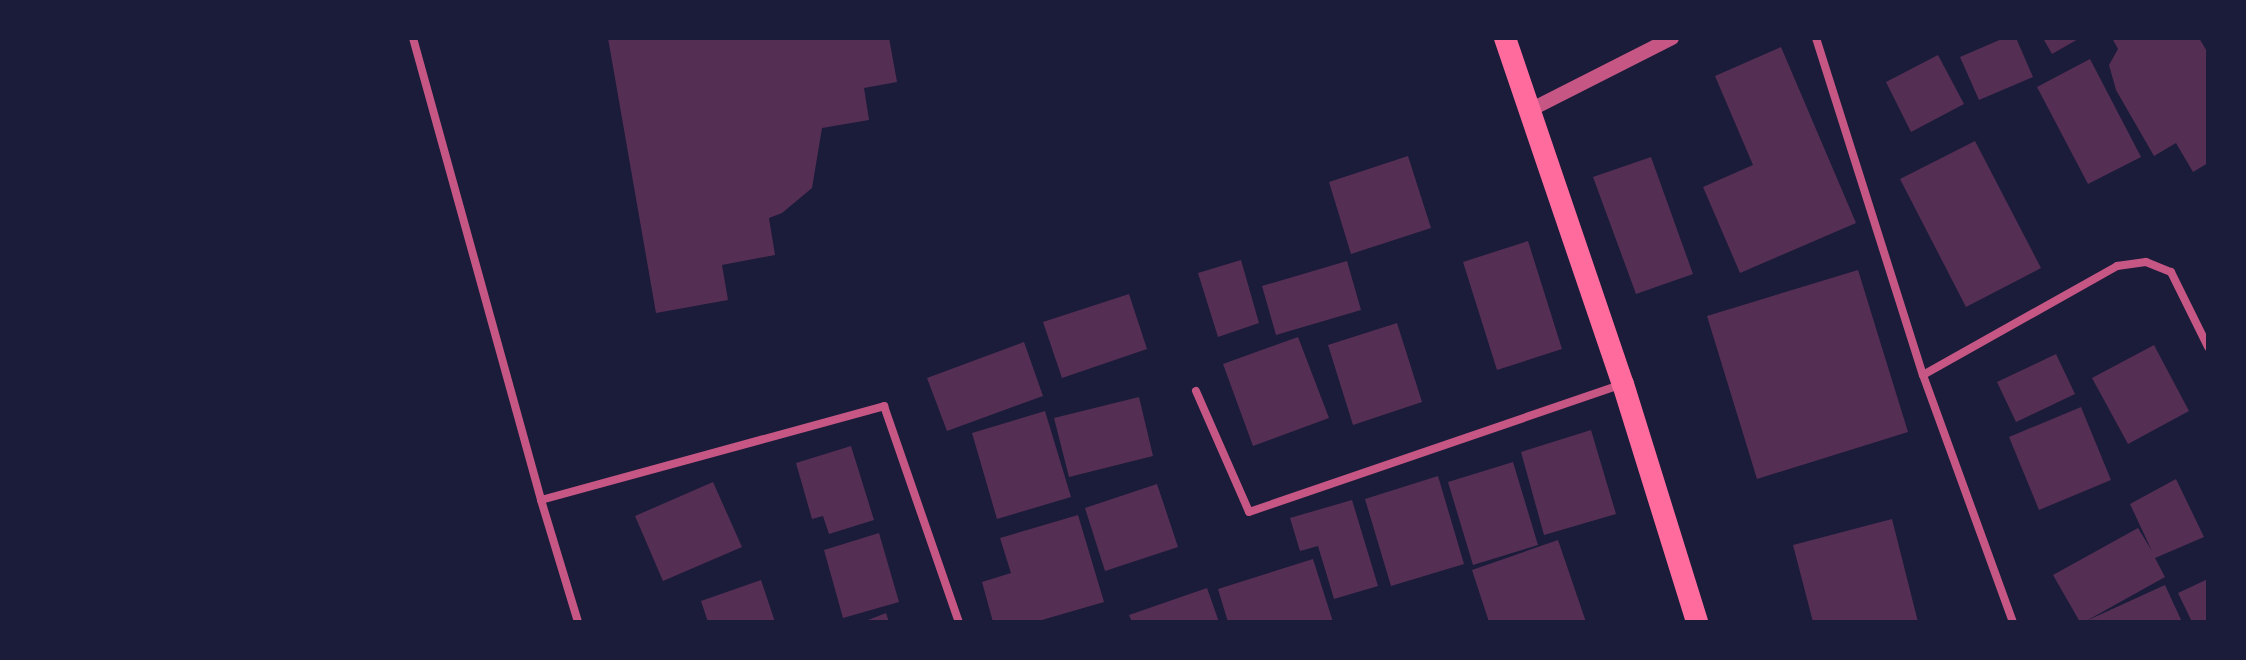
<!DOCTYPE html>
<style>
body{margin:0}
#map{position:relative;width:2246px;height:660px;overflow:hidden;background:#1b1b3a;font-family:Helvetica,sans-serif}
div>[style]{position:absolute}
.building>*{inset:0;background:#542f53}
.minor>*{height:8px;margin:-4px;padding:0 4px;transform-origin:4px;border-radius:4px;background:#c65784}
.tertiary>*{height:14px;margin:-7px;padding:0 7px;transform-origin:7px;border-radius:7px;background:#c65784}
.trunk>*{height:22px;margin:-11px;padding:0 11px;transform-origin:11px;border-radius:11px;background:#ff6b9d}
span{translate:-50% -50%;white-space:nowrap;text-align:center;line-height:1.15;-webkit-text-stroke:6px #1b1b3a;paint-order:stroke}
.frame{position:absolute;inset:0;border:40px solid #1b1b3a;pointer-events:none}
</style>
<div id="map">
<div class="building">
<div style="clip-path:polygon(608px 38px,889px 38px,897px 82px,864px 88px,869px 120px,822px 128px,812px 188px,782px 213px,769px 218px,775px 255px,722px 265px,728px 300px,656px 313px)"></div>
<div style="clip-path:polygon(2004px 38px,2016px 38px,2033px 77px,1979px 100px,1960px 57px)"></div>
<div style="clip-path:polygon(2043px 38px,2080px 38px,2052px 54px)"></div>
<div style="clip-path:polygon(2112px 38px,2199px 38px,2208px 53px,2208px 163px,2193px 172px,2176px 143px,2154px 156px,2116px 90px,2109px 65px,2118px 49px)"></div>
<div style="clip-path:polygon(1781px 47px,1856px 223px,1740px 273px,1703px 187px,1753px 165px,1715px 76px)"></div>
<div style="clip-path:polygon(1938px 55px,1964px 104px,1911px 132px,1886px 82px)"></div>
<div style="clip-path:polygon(2090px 59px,2141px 157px,2088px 184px,2037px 87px)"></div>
<div style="clip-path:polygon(1975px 141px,2041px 268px,1966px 307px,1900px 179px)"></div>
<div style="clip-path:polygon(1408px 156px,1431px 228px,1351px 254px,1329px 182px)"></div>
<div style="clip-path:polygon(1651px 157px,1693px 274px,1636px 294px,1593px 177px)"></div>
<div style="clip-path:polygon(1528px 241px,1562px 349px,1497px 370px,1463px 262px)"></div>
<div style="clip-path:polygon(1241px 260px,1259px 323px,1218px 337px,1198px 273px)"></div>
<div style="clip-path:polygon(1347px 261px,1361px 310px,1276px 335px,1262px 286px)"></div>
<div style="clip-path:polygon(1858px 270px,1908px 432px,1757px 479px,1707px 316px)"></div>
<div style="clip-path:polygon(1129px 294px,1147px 349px,1062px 378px,1043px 322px)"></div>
<div style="clip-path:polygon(1397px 323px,1422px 402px,1353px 425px,1328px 345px)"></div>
<div style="clip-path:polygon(1298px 337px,1329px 418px,1253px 446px,1223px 364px)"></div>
<div style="clip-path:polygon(1024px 342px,1043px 396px,947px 431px,927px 378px)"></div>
<div style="clip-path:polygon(2154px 345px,2189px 411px,2128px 444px,2092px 378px)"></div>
<div style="clip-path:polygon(2056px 354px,2075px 394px,2016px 422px,1997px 382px)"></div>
<div style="clip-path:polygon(1139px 397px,1153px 456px,1069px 477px,1054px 418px)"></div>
<div style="clip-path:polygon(2081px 407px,2111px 480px,2039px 510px,2009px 437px)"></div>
<div style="clip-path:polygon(1045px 411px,1071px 497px,997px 519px,972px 433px)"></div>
<div style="clip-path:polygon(1591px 430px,1616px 514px,1544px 535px,1521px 452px)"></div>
<div style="clip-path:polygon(851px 446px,874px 520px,829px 534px,823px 516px,812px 519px,796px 463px)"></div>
<div style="clip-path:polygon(1513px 462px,1538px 545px,1473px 565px,1448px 482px)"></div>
<div style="clip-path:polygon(1438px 476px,1464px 564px,1391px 586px,1365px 499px)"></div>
<div style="clip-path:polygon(2176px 479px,2204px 537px,2155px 558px,2165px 577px,2086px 621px,2165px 585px,2182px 622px,2080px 622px,2053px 575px,2138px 528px,2152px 551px,2130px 504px)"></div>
<div style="clip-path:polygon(713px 482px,742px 547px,663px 581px,635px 516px)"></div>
<div style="clip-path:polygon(1157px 484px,1178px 547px,1105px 571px,1085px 508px)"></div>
<div style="clip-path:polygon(1352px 500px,1378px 586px,1334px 599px,1318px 546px,1300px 551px,1290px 518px)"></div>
<div style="clip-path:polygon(1078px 515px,1104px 602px,1035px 622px,993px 622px,982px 582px,1011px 573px,1000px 538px)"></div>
<div style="clip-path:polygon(1892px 519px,1918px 622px,1813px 622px,1793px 545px)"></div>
<div style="clip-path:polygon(879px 533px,899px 602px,843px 618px,824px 550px)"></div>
<div style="clip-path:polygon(1558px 540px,1586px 622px,1489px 622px,1472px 570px)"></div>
<div style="clip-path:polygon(1313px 559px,1333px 622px,1228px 622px,1218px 589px)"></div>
<div style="clip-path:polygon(2208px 579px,2208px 622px,2192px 622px,2178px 593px)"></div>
<div style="clip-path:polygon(761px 580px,775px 622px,708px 622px,701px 601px)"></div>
<div style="clip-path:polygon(1207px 588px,1219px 622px,1132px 622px,1129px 615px)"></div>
<div style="clip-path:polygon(886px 613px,889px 622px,863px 622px)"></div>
</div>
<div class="minor">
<div style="left:413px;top:38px;width:479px;rotate:74.5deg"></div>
<div style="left:541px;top:500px;width:127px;rotate:73.1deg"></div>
<div style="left:1816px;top:38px;width:354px;rotate:72.4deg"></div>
<div style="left:1923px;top:375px;width:263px;rotate:70deg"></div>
<div style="left:1923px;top:375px;width:223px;rotate:-29.3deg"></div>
<div style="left:2117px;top:266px;width:29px;rotate:-8deg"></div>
<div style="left:2146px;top:262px;width:27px;rotate:22deg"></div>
<div style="left:2171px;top:272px;width:84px;rotate:63.7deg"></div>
<div style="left:1196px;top:391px;width:132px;rotate:66.3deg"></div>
<div style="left:1249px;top:512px;width:395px;rotate:-18.9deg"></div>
<div style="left:541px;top:500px;width:356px;rotate:-15.3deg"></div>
<div style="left:884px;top:406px;width:229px;rotate:70.9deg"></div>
</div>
<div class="tertiary">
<div style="left:1532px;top:109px;width:157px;rotate:-26.9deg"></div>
</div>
<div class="trunk">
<div style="left:1505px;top:38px;width:366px;rotate:71.2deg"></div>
<div style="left:1623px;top:384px;width:249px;rotate:72.7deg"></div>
</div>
<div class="frame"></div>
</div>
